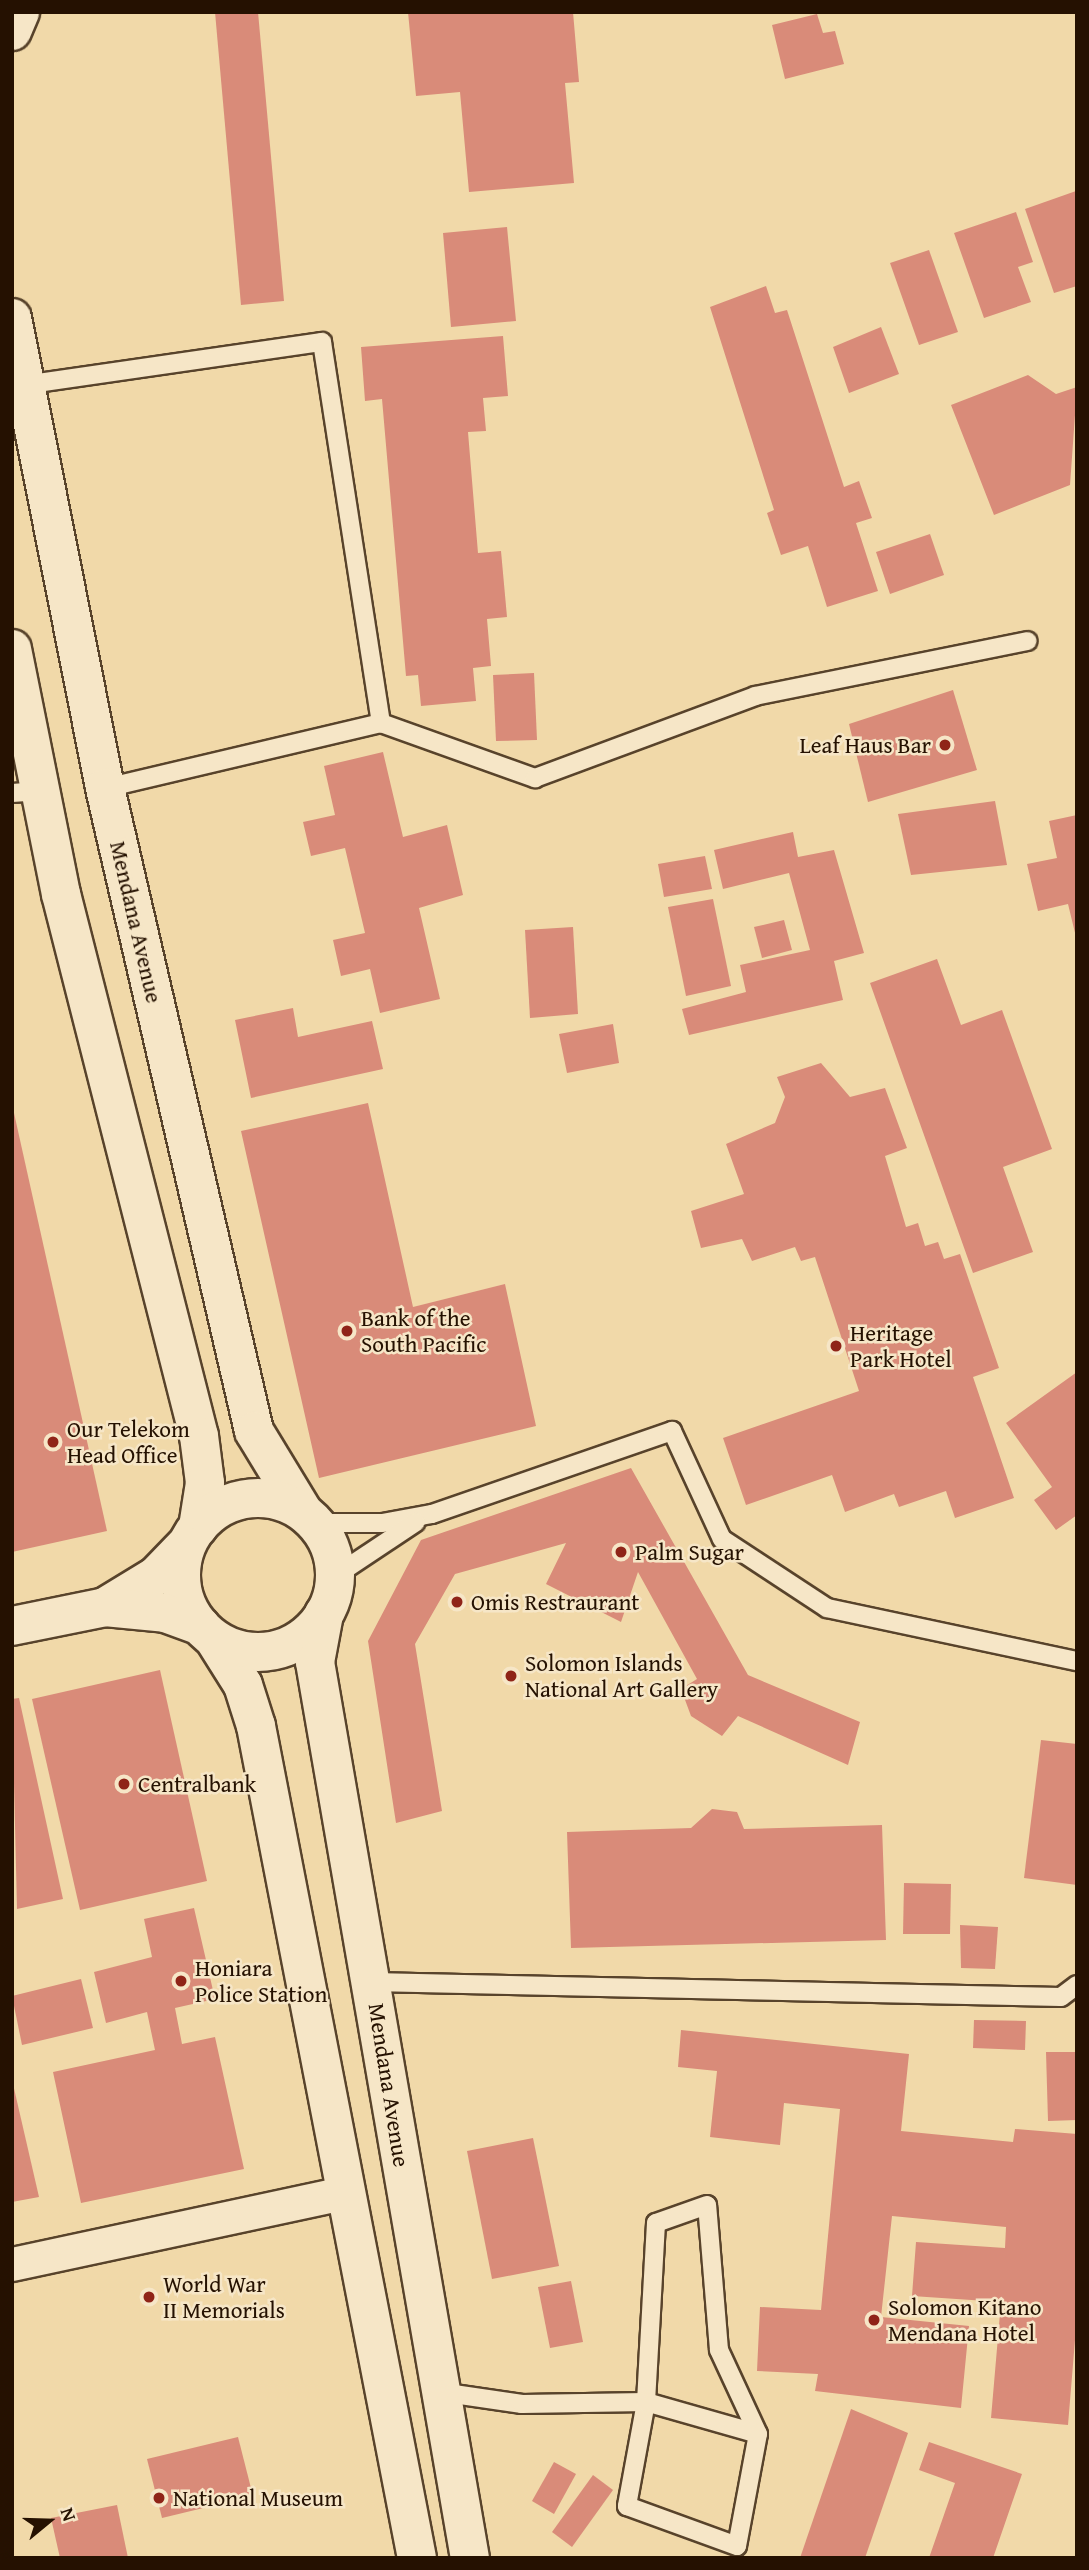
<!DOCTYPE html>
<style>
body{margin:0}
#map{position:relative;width:1089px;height:2570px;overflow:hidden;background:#f1d9a9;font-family:"Gentium Book Plus",serif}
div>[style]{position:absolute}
.building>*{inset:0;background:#d98b79}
.roads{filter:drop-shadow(2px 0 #58432b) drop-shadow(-2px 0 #58432b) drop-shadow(0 2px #58432b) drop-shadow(0 -2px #58432b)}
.lane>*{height:18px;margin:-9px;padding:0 9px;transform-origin:9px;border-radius:9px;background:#f6e6c7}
.street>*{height:33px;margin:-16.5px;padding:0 16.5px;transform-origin:16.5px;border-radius:16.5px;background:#f6e6c7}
.secondary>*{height:38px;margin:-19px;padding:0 19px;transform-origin:19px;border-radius:19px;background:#f6e6c7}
.secondary>.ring{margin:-19px;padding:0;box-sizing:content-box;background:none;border:38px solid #f6e6c7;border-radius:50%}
.dots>*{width:19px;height:19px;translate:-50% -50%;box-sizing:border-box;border:4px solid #f6e6c7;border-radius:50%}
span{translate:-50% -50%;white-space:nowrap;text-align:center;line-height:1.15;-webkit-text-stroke:5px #f6e6c7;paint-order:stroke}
.poi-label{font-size:23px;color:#251101}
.right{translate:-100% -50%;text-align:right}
.left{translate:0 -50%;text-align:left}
.street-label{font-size:23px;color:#251101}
.frame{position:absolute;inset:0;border:14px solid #251101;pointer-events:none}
.north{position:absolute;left:14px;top:2486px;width:70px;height:70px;-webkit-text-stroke:5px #f6e6c7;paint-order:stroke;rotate:71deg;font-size:19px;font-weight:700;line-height:28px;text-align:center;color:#251101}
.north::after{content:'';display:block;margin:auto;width:24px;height:32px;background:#251101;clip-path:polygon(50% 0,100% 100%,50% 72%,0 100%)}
</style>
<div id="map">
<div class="building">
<div style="clip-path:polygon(215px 12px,258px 12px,284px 301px,241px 305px)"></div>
<div style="clip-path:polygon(408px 12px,573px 12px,579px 82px,565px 83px,574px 183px,469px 192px,460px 92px,416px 96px)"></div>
<div style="clip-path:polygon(817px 14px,823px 33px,835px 31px,844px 64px,785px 79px,772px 25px)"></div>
<div style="clip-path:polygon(1076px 191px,1077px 286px,1054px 293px,1025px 209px)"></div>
<div style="clip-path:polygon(1016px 212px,1033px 262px,1018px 267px,1031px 302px,984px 318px,954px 233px)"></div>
<div style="clip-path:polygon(507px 227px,516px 321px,451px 327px,443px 233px)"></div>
<div style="clip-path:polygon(929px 250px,958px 332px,919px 345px,890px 263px)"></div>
<div style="clip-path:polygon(766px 286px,775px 313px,787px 310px,844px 487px,859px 481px,872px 518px,856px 523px,878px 591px,827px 607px,808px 546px,781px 555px,767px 513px,774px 510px,710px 307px)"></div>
<div style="clip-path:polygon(881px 327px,899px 374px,849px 393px,833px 347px)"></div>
<div style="clip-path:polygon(503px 336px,508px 396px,483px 398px,486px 431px,468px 432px,478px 553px,501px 551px,507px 617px,487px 619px,491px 666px,473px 668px,476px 701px,421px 706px,418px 675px,406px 676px,382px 399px,365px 401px,361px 347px)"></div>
<div style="clip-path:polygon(1028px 375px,1056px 394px,1077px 387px,1070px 485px,994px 515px,951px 405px)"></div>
<div style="clip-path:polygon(930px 534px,944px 575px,890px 594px,876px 552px)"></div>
<div style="clip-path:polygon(534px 673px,537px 740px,496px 741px,493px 675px)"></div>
<div style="clip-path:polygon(953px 690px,977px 770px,868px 802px,849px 724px)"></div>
<div style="clip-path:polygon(383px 752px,403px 837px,447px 825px,463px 895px,419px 908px,440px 999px,380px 1013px,370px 969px,341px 976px,333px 940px,365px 933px,345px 848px,311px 856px,303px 822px,335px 815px,324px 766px)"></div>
<div style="clip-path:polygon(995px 801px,1007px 865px,911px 875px,898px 814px)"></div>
<div style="clip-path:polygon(1077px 815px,1077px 937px,1076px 937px,1068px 904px,1038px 911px,1027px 864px,1057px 858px,1049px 821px)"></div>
<div style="clip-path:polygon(793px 832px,798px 857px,834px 850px,864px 953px,834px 961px,843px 1000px,689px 1035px,682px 1009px,746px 992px,740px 965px,810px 950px,789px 873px,723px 889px,714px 850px)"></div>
<div style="clip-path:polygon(705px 856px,712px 889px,664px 897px,658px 864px)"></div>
<div style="clip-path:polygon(713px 899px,731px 986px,686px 996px,668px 907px)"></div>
<div style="clip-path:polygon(784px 920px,792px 950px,762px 958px,754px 927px)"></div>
<div style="clip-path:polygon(573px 927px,578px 1014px,530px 1018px,525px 930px)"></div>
<div style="clip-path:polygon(937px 959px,961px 1025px,1002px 1010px,1052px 1149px,1003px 1167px,1033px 1252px,973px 1273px,870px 983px)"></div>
<div style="clip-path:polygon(293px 1008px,298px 1037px,372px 1021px,383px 1069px,251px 1098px,235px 1020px)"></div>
<div style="clip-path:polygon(613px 1024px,619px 1063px,567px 1073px,559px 1034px)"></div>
<div style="clip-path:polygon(821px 1063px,850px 1097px,885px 1088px,907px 1148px,885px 1156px,906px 1227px,918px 1223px,925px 1246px,938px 1242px,944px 1259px,960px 1254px,999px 1368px,973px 1377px,1014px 1498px,955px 1518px,946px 1491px,899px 1507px,894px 1494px,845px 1512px,832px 1475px,746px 1505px,723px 1438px,859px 1391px,815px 1257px,801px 1261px,795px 1247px,752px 1261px,742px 1239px,701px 1248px,691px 1211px,744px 1194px,726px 1144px,775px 1123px,785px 1097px,777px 1077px)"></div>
<div style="clip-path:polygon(368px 1103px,413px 1307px,505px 1284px,536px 1426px,319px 1478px,241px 1131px)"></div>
<div style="clip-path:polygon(12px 1104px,107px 1531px,12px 1552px)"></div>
<div style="clip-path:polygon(1077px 1372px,1077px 1515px,1056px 1530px,1034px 1500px,1052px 1487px,1006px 1423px)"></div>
<div style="clip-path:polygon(631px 1468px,748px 1675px,860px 1722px,848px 1765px,738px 1716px,722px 1736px,691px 1716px,681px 1689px,697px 1679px,638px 1572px,621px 1622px,546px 1584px,566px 1543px,455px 1574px,415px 1644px,442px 1811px,396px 1823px,368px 1641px,421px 1540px)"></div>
<div style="clip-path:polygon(160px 1670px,207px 1881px,80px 1910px,32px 1699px)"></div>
<div style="clip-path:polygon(19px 1698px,63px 1899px,17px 1909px,12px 1699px)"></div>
<div style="clip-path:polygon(1041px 1740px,1077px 1744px,1077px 1885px,1024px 1878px)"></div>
<div style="clip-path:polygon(712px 1809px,737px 1812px,744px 1829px,882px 1825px,886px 1940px,571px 1948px,567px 1832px,691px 1828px)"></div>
<div style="clip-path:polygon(904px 1883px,951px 1884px,950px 1934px,903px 1934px)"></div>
<div style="clip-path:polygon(194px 1908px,215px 1999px,175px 2008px,182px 2044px,215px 2037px,244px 2169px,81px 2203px,53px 2072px,155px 2050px,147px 2012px,106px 2023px,94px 1972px,152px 1957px,144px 1919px)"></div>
<div style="clip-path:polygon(960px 1925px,998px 1927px,995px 1969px,961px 1968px)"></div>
<div style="clip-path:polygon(81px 1979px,93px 2028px,22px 2045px,12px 1996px)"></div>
<div style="clip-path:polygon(974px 2020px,1026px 2021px,1025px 2050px,973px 2048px)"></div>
<div style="clip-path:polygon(681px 2030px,909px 2054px,901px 2131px,1013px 2142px,1015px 2129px,1077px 2134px,1077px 2316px,1068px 2425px,991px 2418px,1001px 2302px,912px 2296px,916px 2242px,1005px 2248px,1006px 2227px,892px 2216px,881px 2317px,969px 2326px,961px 2408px,815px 2391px,818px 2374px,757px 2371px,760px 2307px,821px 2310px,840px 2109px,784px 2103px,780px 2145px,710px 2137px,717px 2071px,678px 2067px)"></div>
<div style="clip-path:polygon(1046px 2052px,1077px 2052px,1077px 2120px,1048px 2121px)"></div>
<div style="clip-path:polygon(13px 2084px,39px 2197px,12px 2202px,12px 2085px)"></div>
<div style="clip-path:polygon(533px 2138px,559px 2266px,492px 2279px,467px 2151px)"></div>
<div style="clip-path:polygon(571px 2281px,583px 2342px,550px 2348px,538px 2287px)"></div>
<div style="clip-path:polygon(851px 2409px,908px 2433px,865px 2558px,800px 2558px)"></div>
<div style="clip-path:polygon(238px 2437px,253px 2496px,162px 2518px,147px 2459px)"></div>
<div style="clip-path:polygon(929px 2442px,1022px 2474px,993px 2558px,929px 2558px,955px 2483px,919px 2470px)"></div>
<div style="clip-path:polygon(554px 2462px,576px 2474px,554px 2514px,532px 2501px)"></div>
<div style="clip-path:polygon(593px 2475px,613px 2490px,572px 2547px,552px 2532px)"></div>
<div style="clip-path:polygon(117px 2505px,128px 2558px,60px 2558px,51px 2518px)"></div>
</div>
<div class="roads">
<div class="lane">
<div style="left:23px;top:385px;width:302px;rotate:-8.2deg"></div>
<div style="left:322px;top:342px;width:386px;rotate:81.2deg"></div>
<div style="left:381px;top:723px;width:284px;rotate:166.7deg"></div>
<div style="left:381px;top:723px;width:164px;rotate:19.7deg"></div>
<div style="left:535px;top:778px;width:235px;rotate:-20.4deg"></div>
<div style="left:755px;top:696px;width:278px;rotate:-11.4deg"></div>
<div style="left:12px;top:793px;width:28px;rotate:-4deg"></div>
<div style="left:313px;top:1523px;width:69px"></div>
<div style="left:382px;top:1523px;width:51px;rotate:-10.2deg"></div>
<div style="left:432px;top:1514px;width:254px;rotate:-19.1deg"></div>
<div style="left:672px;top:1431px;width:119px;rotate:65.2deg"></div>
<div style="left:722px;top:1539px;width:126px;rotate:33.3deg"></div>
<div style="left:827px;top:1608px;width:256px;rotate:12deg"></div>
<div style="left:335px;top:1576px;width:97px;rotate:-33.7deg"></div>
<div style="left:372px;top:1982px;width:689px;rotate:1.25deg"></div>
<div style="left:1061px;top:1997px;width:20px;rotate:-37deg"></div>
<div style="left:440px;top:2392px;width:83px;rotate:8.3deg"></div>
<div style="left:522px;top:2404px;width:124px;rotate:-0.9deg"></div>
<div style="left:646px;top:2402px;width:106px;rotate:100.4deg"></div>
<div style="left:627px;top:2506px;width:117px;rotate:20deg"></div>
<div style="left:737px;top:2546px;width:114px;rotate:-79.4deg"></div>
<div style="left:758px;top:2434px;width:93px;rotate:-114.9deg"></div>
<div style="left:719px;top:2350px;width:145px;rotate:-94.7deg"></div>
<div style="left:707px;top:2205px;width:54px;rotate:160.6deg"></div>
<div style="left:656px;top:2223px;width:179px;rotate:93.2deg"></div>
<div style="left:646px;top:2402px;width:116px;rotate:15.9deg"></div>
</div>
<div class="street">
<div style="left:12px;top:2264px;width:338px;rotate:-12.1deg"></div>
</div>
<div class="secondary">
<div style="left:12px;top:31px;width:21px;rotate:-67deg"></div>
<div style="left:12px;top:318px;width:479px;rotate:78.8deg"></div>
<div style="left:105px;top:788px;width:660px;rotate:76.95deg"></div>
<div style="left:254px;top:1431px;width:92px;rotate:58.7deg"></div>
<div style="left:12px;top:649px;width:250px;rotate:78.7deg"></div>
<div style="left:61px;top:894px;width:559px;rotate:75.72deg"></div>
<div style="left:199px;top:1436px;width:47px;rotate:82.7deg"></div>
<div style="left:205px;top:1483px;width:45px;rotate:99deg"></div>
<div class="ring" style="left:181px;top:1498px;width:116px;height:116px"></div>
<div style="left:105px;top:1607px;width:60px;rotate:-31.3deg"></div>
<div style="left:156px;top:1576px;width:42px;rotate:-46deg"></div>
<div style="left:324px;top:1614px;width:49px;rotate:100.6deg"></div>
<div style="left:315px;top:1662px;width:909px;rotate:80.19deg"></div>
<div style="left:12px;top:1626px;width:95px;rotate:-11.5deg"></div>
<div style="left:105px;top:1607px;width:60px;rotate:5.7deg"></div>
<div style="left:165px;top:1613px;width:38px;rotate:20deg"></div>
<div style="left:214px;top:1639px;width:54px;rotate:57.8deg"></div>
<div style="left:243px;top:1685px;width:43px;rotate:72.4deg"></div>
<div style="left:256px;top:1726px;width:847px;rotate:79.05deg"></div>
</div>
</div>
<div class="dots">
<div style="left:945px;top:745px;background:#8f2418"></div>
<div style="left:347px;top:1331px;background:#8f2418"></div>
<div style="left:836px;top:1346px;background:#8f2418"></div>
<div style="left:53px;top:1442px;background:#8f2418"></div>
<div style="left:621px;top:1552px;background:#8f2418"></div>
<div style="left:457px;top:1602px;background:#8f2418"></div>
<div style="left:511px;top:1676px;background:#8f2418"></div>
<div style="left:124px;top:1784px;background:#8f2418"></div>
<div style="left:181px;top:1981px;background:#8f2418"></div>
<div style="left:149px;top:2297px;background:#8f2418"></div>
<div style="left:874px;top:2320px;background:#8f2418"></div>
<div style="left:159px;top:2498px;background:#8f2418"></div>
</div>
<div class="poi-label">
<span class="right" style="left:931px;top:745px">Leaf Haus Bar</span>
<span class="left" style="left:361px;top:1331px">Bank of the<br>South Pacific</span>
<span class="left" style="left:850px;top:1346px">Heritage<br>Park Hotel</span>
<span class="left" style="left:67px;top:1442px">Our Telekom<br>Head Office</span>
<span class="left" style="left:635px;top:1552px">Palm Sugar</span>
<span class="left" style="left:471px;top:1602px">Omis Restraurant</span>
<span class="left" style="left:525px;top:1676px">Solomon Islands<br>National Art Gallery</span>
<span class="left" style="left:138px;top:1784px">Centralbank</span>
<span class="left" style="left:195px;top:1981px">Honiara<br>Police Station</span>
<span class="left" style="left:163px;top:2297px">World War<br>II Memorials</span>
<span class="left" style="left:888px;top:2320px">Solomon Kitano<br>Mendana Hotel</span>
<span class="left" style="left:173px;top:2498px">National Museum</span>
</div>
<div class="street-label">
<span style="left:136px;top:922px;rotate:77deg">Mendana Avenue</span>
<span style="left:389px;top:2085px;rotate:81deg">Mendana Avenue</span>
</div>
<div class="frame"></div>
<div class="north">N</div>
</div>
